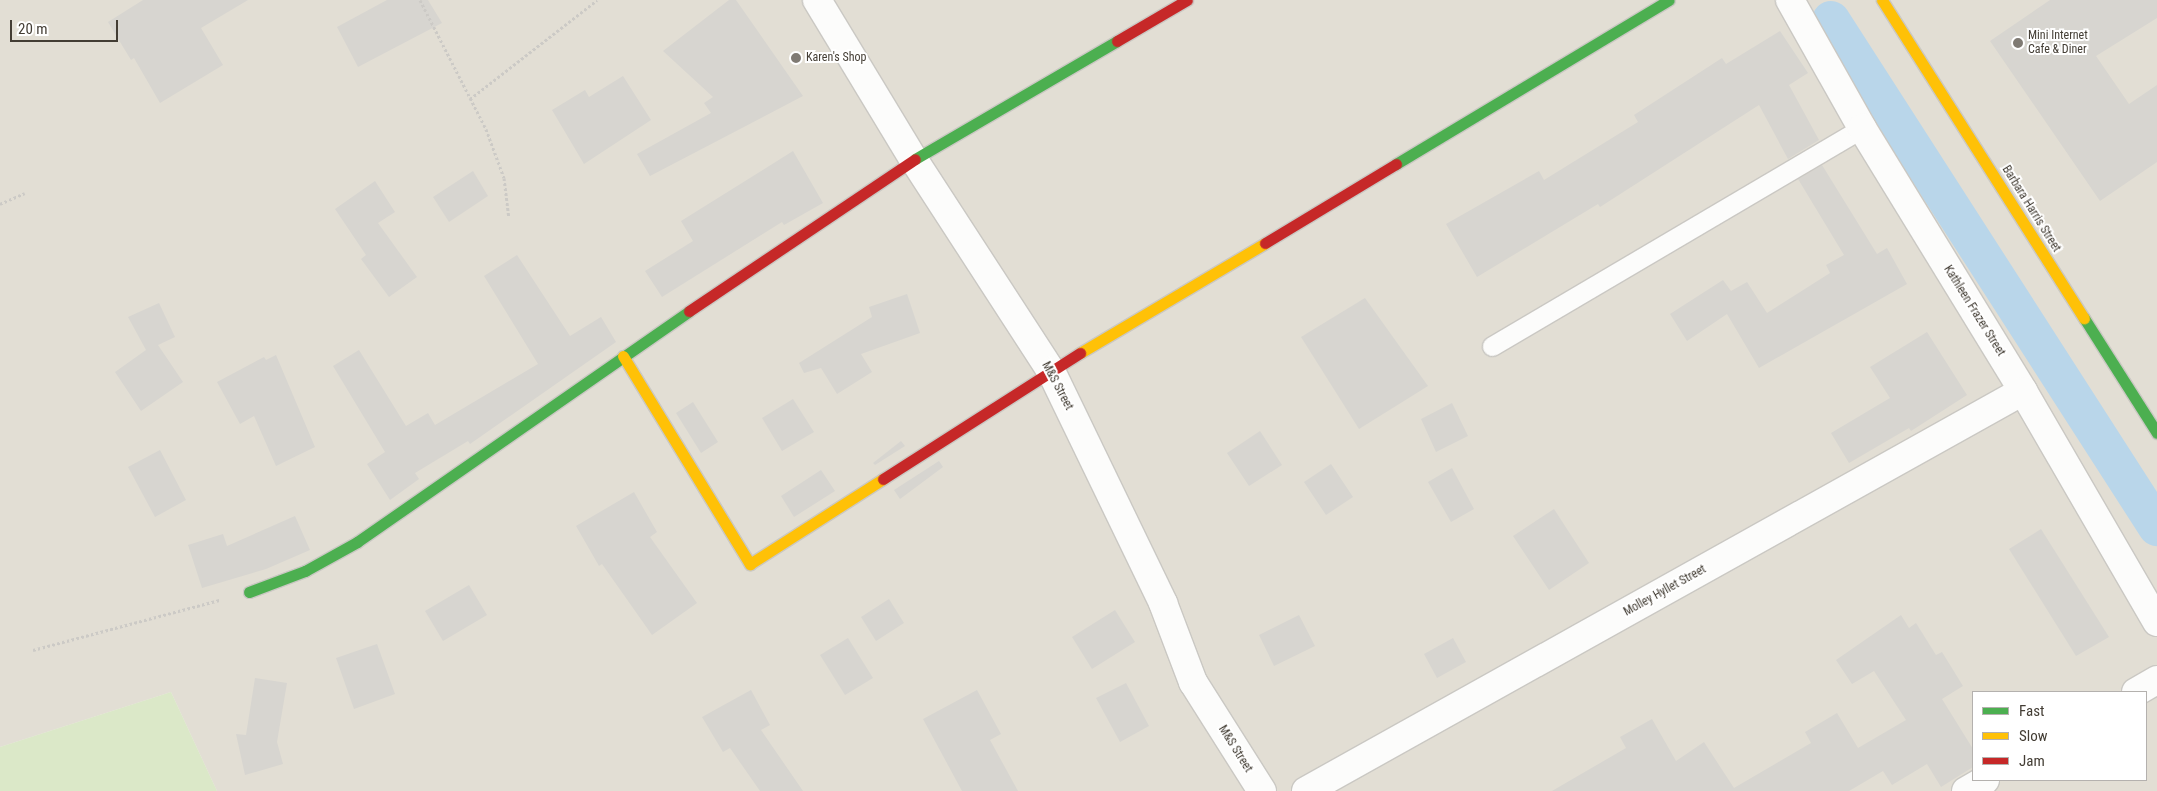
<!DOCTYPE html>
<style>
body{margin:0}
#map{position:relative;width:2157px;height:791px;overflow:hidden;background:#eeece7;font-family:"Roboto Condensed",sans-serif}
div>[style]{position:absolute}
.residential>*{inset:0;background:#e2ded4}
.green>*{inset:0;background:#dbe8c8}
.canal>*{height:38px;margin:-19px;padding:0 19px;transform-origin:19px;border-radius:19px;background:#b9d6ea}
.building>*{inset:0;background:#d7d5d0}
.path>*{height:3px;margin-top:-1.5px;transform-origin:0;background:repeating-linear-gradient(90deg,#cccac6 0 2.5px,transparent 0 5px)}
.roads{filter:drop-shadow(1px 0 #cac8c3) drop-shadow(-1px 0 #cac8c3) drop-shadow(0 1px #cac8c3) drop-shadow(0 -1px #cac8c3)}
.lane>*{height:19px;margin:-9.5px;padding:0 9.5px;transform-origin:9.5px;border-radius:9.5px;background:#fcfcfb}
.street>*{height:28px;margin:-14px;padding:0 14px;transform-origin:14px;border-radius:14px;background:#fcfcfb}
.fast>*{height:11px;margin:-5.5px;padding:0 5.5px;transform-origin:5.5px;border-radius:5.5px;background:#4caf50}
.slow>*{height:11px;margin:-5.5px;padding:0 5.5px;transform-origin:5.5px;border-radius:5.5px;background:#ffc107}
.jam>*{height:11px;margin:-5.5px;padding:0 5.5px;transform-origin:5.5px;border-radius:5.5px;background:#c62828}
.dots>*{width:14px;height:14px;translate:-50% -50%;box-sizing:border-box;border:2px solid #fff;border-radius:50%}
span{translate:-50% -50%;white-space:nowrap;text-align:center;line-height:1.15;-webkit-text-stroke:4px #fff;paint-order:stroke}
.poi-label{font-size:12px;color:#433d34}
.left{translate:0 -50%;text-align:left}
.street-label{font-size:12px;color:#433d34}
.legend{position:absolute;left:1972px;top:691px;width:175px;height:90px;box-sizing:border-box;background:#fff;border:1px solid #b4b1ae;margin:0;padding:6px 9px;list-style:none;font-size:15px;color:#433d34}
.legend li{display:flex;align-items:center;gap:10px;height:25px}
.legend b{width:25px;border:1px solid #b4b1ae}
.scale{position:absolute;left:10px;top:20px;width:108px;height:22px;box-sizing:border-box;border:2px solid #433d34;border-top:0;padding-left:6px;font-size:15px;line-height:18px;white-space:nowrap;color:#433d34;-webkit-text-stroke:4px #fff;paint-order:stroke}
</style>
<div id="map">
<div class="residential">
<div style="clip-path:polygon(evenodd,0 0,2157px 0,2157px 791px,217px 791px,171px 692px,0 747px,0 0,1973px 692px,2146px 692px,2146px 780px,1973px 780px,1973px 692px)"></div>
</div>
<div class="green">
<div style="clip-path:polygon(171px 692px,217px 791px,0 791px,0 747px)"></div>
</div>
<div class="canal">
<div style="left:1831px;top:20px;width:603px;rotate:57.26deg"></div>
</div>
<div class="building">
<div style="clip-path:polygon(143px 0,248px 0,201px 28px,223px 65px,160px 103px,134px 58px,131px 60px,108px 22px)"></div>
<div style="clip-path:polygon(387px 0,428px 0,442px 23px,358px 67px,337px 27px)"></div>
<div style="clip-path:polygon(729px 0,736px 0,803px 96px,650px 176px,637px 154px,711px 113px,704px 103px,713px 97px,663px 51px)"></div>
<div style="clip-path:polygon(2050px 0,2157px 0,2157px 18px,2096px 56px,2129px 104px,2157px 85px,2157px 162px,2100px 201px,1990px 41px)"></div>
<div style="clip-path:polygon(1780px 31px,1808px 73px,1789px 85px,1819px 140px,1788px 159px,1759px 105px,1600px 207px,1598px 204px,1477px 277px,1446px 224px,1539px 171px,1544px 180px,1638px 122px,1634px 115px,1722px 58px,1726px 64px)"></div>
<div style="clip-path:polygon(623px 76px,651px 120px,584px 164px,552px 110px,585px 90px,589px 97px)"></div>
<div style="clip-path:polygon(793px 151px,823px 203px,784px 225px,782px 222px,662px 297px,645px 271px,693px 241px,681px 221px)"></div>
<div style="clip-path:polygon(1822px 165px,1877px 254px,1887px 248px,1907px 284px,1759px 368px,1727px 314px,1687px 341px,1670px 314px,1723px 280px,1731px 291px,1747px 282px,1767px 313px,1830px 273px,1826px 265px,1844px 255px,1798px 179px)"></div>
<div style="clip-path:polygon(473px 171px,488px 196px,449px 222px,433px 197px)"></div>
<div style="clip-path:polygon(375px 181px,395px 212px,378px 223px,417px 277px,389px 297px,361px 259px,366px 255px,335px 209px)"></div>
<div style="clip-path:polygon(517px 255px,570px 336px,601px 317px,616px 342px,470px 444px,468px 441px,415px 473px,419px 479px,390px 500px,367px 464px,385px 452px,333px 366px,359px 350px,406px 426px,428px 413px,435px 425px,538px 364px,484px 276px)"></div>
<div style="clip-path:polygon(907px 294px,920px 333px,861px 354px,872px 372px,837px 394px,821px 368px,804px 373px,799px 363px,872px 317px,869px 307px)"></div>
<div style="clip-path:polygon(1365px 298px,1428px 386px,1359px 429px,1301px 337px)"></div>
<div style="clip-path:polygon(159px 303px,175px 337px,158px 345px,183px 382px,141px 411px,115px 372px,146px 350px,128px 317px)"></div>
<div style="clip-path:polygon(1927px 332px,1967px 395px,1911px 431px,1909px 428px,1849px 463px,1831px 433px,1890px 398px,1870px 367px)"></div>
<div style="clip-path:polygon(276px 355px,315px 447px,276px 466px,254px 416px,240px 424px,217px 382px,264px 357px,266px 360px)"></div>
<div style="clip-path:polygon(793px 399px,814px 432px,782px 451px,762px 418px)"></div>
<div style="clip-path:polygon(693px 402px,718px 442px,701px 453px,676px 413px)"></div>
<div style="clip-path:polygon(1452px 403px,1468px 436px,1436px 452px,1421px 419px)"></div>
<div style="clip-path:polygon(1260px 431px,1282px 465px,1249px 486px,1227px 453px)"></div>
<div style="clip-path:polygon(901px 441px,905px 446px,875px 465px,873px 463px)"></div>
<div style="clip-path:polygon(160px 450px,186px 500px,155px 517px,128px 467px)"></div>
<div style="clip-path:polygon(939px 461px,943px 467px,900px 499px,894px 490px)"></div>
<div style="clip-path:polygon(1331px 464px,1353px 497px,1326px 515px,1304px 482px)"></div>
<div style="clip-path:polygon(1452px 468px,1474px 509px,1451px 522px,1428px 482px)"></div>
<div style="clip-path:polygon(821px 470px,835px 491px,794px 517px,781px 496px)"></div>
<div style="clip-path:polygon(634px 492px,657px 532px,650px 537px,697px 603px,652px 635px,602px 564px,599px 566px,576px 526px)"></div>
<div style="clip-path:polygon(1554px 509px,1589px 563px,1549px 590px,1513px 536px)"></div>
<div style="clip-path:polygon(295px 516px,310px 550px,266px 569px,202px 588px,188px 545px,223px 534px,227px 546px)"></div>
<div style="clip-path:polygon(2041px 529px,2109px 637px,2076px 656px,2009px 549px)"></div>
<div style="clip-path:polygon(469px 585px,487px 615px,443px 641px,425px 611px)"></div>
<div style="clip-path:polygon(889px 599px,904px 623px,876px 641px,861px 617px)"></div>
<div style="clip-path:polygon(1115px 610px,1135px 642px,1092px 669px,1072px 637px)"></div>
<div style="clip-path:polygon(1299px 615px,1315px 646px,1274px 666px,1259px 635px)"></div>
<div style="clip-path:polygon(1901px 615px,1909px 628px,1916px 623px,1936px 655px,1942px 652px,1963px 686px,1942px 699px,1973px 749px,1973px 767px,1941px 787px,1927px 764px,1892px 785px,1883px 771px,1849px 791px,1552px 791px,1626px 748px,1620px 737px,1652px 719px,1676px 761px,1704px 742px,1734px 788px,1811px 743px,1805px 732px,1837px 713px,1858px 748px,1906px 720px,1874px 671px,1852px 684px,1836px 660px)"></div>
<div style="clip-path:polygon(848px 638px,873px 678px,845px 695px,820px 655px)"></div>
<div style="clip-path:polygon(1453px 638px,1466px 662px,1437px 678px,1424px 654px)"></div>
<div style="clip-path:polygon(377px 644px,395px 694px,354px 709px,336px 658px)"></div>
<div style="clip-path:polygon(255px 678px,287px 683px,277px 742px,283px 764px,245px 775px,236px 734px,246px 735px)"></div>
<div style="clip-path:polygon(1126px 683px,1149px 726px,1120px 742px,1096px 698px)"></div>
<div style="clip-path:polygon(751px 690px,770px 725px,761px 730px,803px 791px,760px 791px,730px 748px,723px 752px,702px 717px)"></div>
<div style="clip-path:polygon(977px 690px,1001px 734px,990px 740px,1018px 791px,962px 791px,923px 719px)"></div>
</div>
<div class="path">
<div style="left:420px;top:0;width:145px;rotate:62.9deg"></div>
<div style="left:486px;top:129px;width:52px;rotate:69.8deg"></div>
<div style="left:504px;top:178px;width:38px;rotate:83deg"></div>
<div style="left:470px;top:99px;width:161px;rotate:-37.9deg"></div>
<div style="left:0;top:204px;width:27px;rotate:-24deg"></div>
<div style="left:33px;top:650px;width:193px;rotate:-15deg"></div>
</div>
<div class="roads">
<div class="lane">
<div style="left:1492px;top:346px;width:429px;rotate:-30.5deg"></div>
</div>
<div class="street">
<div style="left:817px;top:0;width:187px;rotate:58.8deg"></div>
<div style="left:914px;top:160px;width:252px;rotate:57deg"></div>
<div style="left:1051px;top:371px;width:258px;rotate:64.2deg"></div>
<div style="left:1163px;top:603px;width:85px;rotate:69.2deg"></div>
<div style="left:1193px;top:682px;width:129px;rotate:57.7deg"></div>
<div style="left:1790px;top:0;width:147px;rotate:60.6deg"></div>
<div style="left:1862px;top:128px;width:308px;rotate:58.5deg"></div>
<div style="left:2023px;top:391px;width:267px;rotate:59.9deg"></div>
<div style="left:2136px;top:692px;width:24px;rotate:-30deg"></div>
<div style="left:1306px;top:791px;width:821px;rotate:-29.16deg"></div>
<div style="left:1966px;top:791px;width:22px;rotate:-30deg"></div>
</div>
<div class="fast">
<div style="left:915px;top:159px;width:234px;rotate:-30.3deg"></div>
<div style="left:1396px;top:164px;width:318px;rotate:-31deg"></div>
<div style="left:2084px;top:318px;width:136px;rotate:57.6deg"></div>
<div style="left:249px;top:592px;width:60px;rotate:-20.6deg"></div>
<div style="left:305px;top:571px;width:60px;rotate:-29.1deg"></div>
<div style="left:357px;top:542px;width:404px;rotate:-34.8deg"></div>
</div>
<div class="slow">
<div style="left:1882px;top:0;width:377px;rotate:57.6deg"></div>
<div style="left:1080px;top:353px;width:215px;rotate:-30.7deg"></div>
<div style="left:623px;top:356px;width:244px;rotate:58.6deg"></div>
<div style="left:750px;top:564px;width:158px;rotate:-32.6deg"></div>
</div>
<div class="jam">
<div style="left:1117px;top:41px;width:81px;rotate:-30.4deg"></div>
<div style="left:1265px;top:243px;width:153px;rotate:-31.1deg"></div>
<div style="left:689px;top:311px;width:272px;rotate:-33.9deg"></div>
<div style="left:883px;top:479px;width:234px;rotate:-32.6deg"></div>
</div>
</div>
<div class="dots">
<div style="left:2018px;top:43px;background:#7f7a73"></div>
<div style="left:796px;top:58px;background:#7f7a73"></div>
</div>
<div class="poi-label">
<span class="left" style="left:2028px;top:43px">Mini Internet<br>Cafe &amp; Diner</span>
<span class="left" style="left:806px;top:58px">Karen's Shop</span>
</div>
<div class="street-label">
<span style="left:2031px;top:209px;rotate:58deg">Barbara Harris Street</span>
<span style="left:1974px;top:311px;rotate:58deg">Kathleen Frazer Street</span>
<span style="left:1057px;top:386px;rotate:62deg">M&amp;S Street</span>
<span style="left:1665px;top:591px;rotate:-29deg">Molley Hyllet Street</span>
<span style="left:1235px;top:749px;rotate:58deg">M&amp;S Street</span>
</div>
<ul class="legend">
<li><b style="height:6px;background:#4caf50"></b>Fast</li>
<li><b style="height:6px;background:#ffc107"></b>Slow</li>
<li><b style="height:6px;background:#c62828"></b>Jam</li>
</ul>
<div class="scale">20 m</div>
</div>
